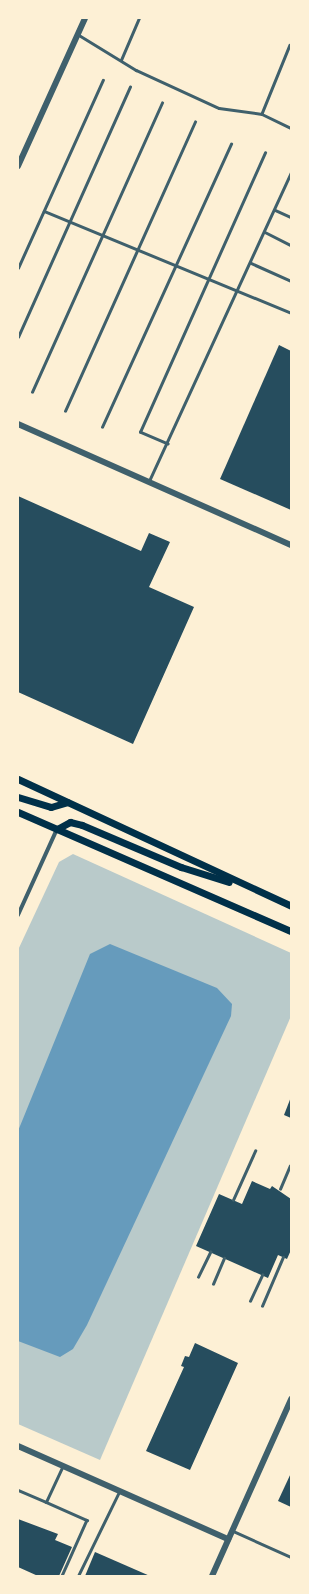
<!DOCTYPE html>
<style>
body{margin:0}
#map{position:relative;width:309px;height:1594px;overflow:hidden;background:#fdf0d5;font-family:"Alegreya Sans",sans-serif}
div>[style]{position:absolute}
.green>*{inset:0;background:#b9caca}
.water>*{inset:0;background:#669bbc}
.building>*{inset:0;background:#264d5e}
.service>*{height:2.5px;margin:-1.25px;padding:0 1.25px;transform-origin:1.25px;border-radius:1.25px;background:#3f606c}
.minor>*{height:4px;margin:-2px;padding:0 2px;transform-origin:2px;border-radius:2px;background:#3f606c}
.tertiary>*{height:6px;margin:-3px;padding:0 3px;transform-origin:3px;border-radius:3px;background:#3f606c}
.secondary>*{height:7px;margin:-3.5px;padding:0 3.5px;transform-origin:3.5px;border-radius:3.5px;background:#003049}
span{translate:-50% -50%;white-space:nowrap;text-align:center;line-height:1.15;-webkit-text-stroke:3px #fdf0d5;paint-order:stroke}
.frame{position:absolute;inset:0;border:19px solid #fdf0d5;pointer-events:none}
</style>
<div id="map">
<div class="green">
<div style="clip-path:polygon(73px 854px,291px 953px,291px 1016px,100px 1460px,18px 1424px,18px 950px,59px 862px)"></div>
</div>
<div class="water">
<div style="clip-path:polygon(110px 944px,217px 988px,232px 1004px,231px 1016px,87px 1325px,73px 1349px,60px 1357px,18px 1341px,18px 1131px,90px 954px)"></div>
</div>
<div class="building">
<div style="clip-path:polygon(279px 345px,291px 351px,291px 510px,220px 479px)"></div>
<div style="clip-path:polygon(18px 496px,141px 551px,149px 533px,170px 542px,149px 587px,194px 607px,133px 744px,18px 692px)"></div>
<div style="clip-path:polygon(291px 1097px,291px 1118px,284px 1115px)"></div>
<div style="clip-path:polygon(252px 1181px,270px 1189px,272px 1186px,291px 1199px,291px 1250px,287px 1259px,278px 1255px,268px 1278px,196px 1246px,219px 1194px,242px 1204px)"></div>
<div style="clip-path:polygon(195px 1343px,238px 1363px,190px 1470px,146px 1451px,184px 1367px,181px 1366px,185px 1356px,189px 1357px)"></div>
<div style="clip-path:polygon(291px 1473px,291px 1507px,278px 1501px)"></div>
<div style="clip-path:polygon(18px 1519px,58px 1534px,55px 1540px,72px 1547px,59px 1576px,38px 1576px,18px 1567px)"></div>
<div style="clip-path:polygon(95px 1552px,150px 1576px,85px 1576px)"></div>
</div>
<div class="service">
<div style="left:79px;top:35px;width:67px;rotate:31.6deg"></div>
<div style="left:136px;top:70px;width:91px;rotate:24.6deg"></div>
<div style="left:219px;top:108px;width:43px;rotate:7.9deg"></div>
<div style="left:290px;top:45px;width:74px;rotate:112.1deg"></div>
<div style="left:262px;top:114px;width:32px;rotate:26deg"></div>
<div style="left:121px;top:60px;width:46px;rotate:-66.8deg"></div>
<div style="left:275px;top:210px;width:17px;rotate:24deg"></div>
<div style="left:44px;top:211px;width:267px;rotate:22.4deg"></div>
<div style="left:265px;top:232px;width:29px;rotate:27deg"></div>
<div style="left:251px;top:263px;width:44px;rotate:24.2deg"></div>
<div style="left:18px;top:268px;width:206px;rotate:-65.7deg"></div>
<div style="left:18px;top:337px;width:274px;rotate:-65.9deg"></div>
<div style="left:32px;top:392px;width:317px;rotate:-65.8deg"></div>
<div style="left:65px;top:411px;width:317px;rotate:-65.8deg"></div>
<div style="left:102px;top:427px;width:311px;rotate:-65.5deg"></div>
<div style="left:168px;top:444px;width:30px;rotate:-157deg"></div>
<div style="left:140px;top:432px;width:306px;rotate:-65.9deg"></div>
<div style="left:149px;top:481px;width:340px;rotate:-65.3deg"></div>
<div style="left:280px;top:1189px;width:25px;rotate:-67deg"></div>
<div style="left:233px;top:1200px;width:54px;rotate:-65.8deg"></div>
<div style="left:198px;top:1277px;width:28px;rotate:-64deg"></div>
<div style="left:213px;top:1284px;width:28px;rotate:-67deg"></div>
<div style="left:250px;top:1301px;width:29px;rotate:-65deg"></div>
<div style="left:262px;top:1306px;width:53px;rotate:-66.8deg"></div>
<div style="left:18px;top:1490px;width:30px;rotate:23deg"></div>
<div style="left:46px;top:1502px;width:40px;rotate:-65deg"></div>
<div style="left:46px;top:1502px;width:45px;rotate:23.7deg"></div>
<div style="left:87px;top:1520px;width:61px;rotate:114.1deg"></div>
<div style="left:233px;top:1531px;width:64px;rotate:24.1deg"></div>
<div style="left:78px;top:1576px;width:93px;rotate:-64deg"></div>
</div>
<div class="minor">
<div style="left:18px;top:915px;width:94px;rotate:-65.6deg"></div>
</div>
<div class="tertiary">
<div style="left:18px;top:166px;width:162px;rotate:-65.6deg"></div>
<div style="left:18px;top:424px;width:299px;rotate:23.9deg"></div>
<div style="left:18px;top:1446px;width:230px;rotate:23.9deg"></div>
<div style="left:212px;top:1576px;width:194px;rotate:-65.9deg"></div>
</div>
<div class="secondary">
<div style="left:18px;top:779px;width:301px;rotate:24.9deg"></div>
<div style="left:18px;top:797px;width:34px;rotate:17deg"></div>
<div style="left:51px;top:807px;width:17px;rotate:-17deg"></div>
<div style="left:18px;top:812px;width:298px;rotate:23.6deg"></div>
<div style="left:57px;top:829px;width:15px;rotate:-28deg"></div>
<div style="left:70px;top:822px;width:12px;rotate:14deg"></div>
<div style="left:82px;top:825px;width:108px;rotate:23deg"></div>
<div style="left:181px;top:867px;width:50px;rotate:17.4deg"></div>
</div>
<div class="frame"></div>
</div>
